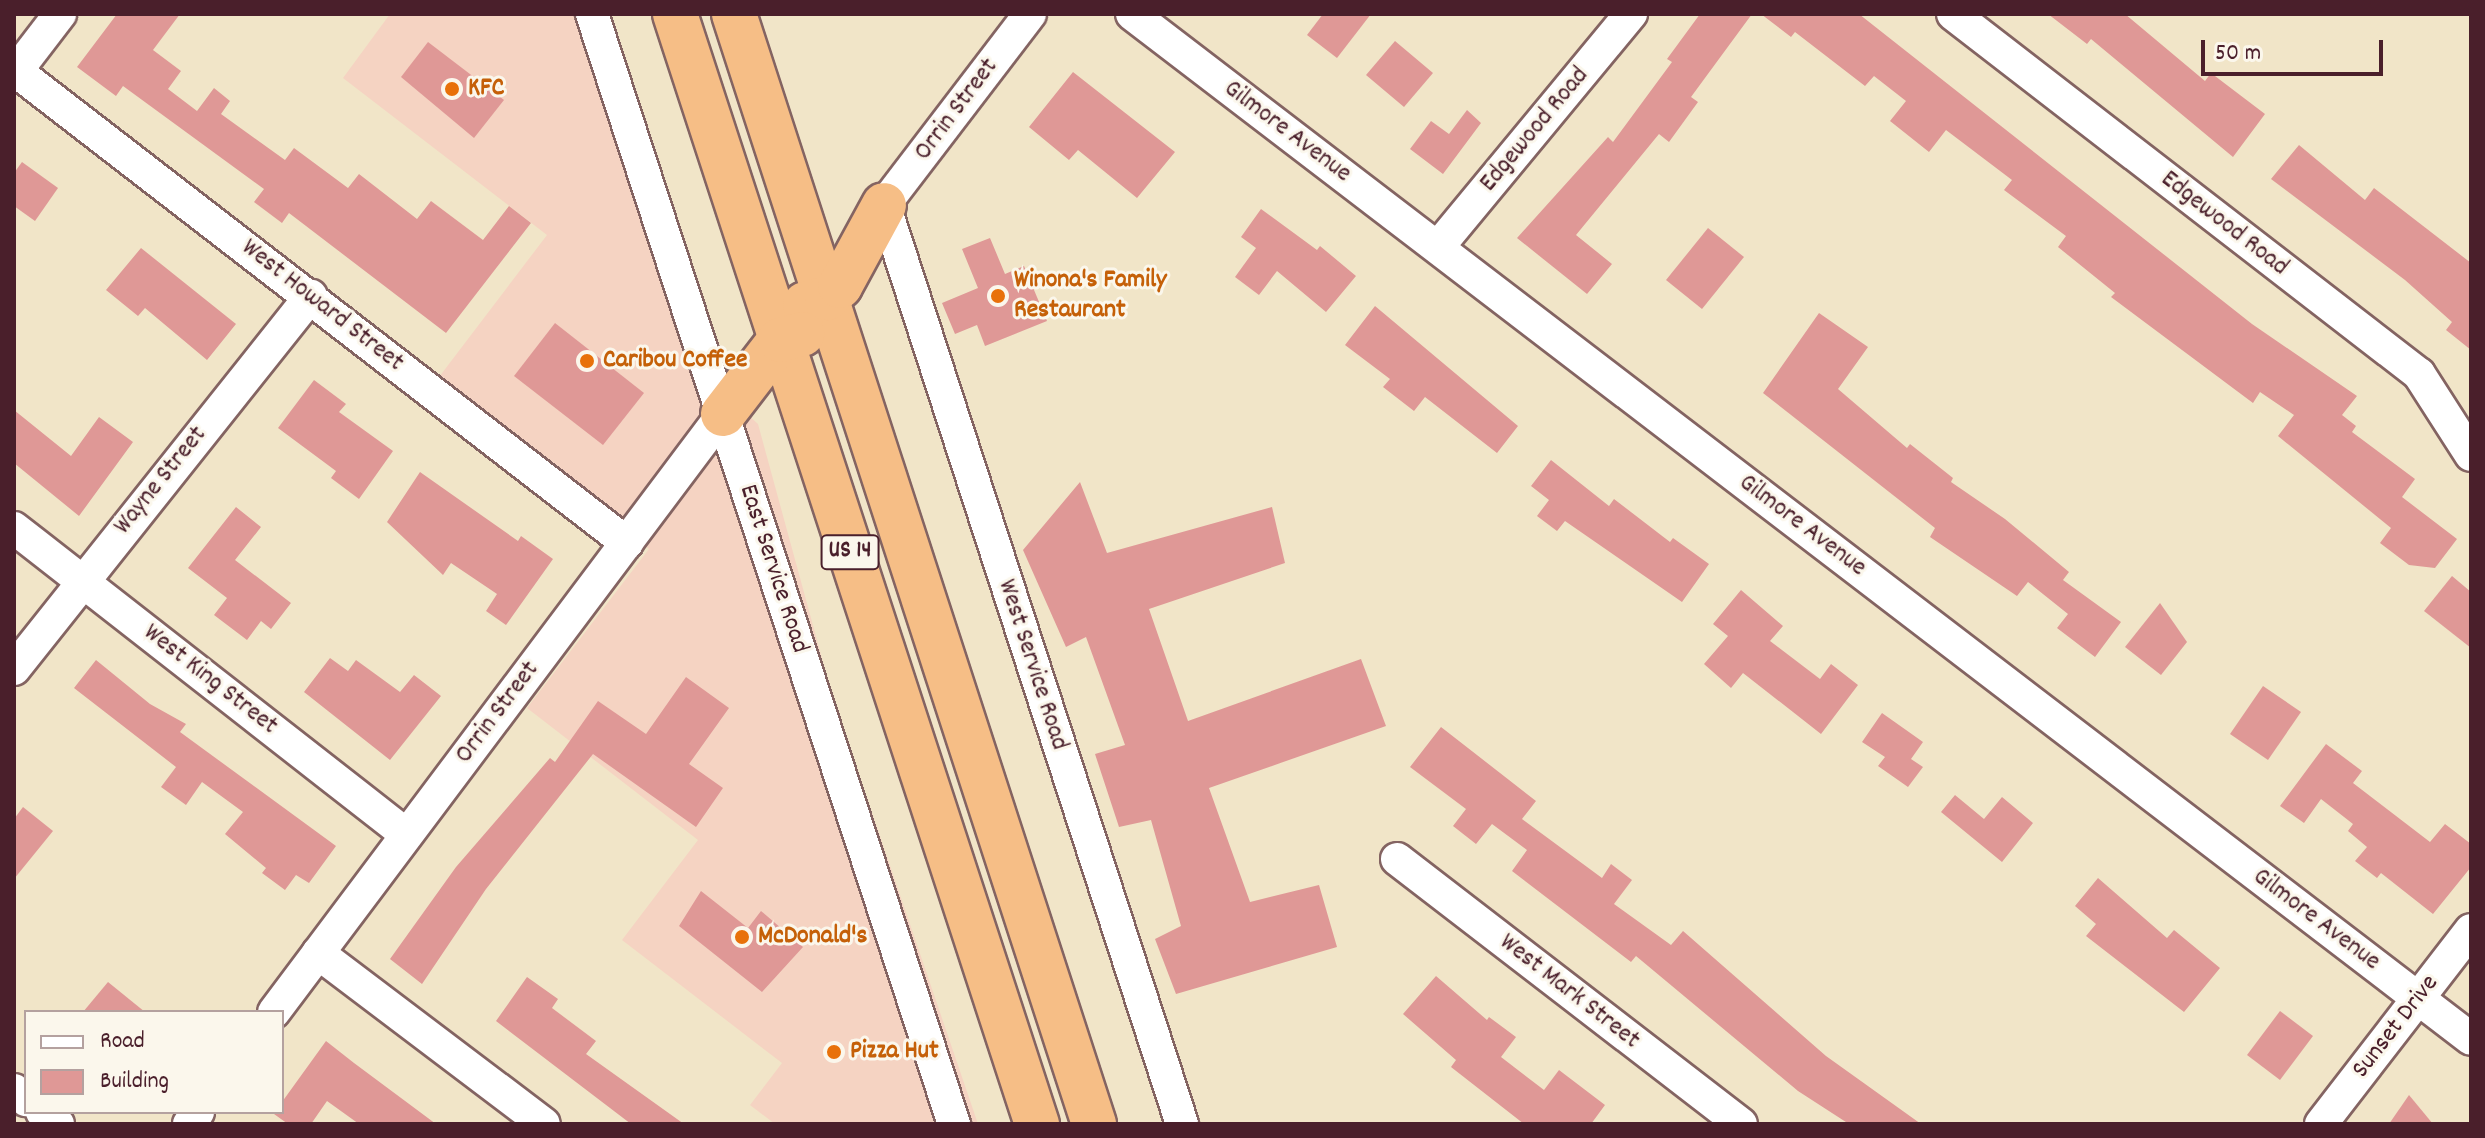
<!DOCTYPE html>
<style>
body{margin:0}
#map{position:relative;width:2485px;height:1138px;overflow:hidden;background:#f1e5c8;font-family:Dekko,sans-serif}
div>[style]{position:absolute}
.built>*{inset:0;background:#f5d3c2}
.building>*{inset:0;background:#df9896}
.roads{filter:drop-shadow(2px 0 #846462) drop-shadow(-2px 0 #846462) drop-shadow(0 2px #846462) drop-shadow(0 -2px #846462)}
.minor>*{height:32px;margin:-16px;padding:0 16px;transform-origin:16px;border-radius:16px;background:#fff}
.highway>*{height:44px;margin:-22px;padding:0 22px;transform-origin:22px;border-radius:22px;background:#f6be86}
.dots>*{width:22px;height:22px;translate:-50% -50%;box-sizing:border-box;border:4px solid #fbf7ec;border-radius:50%}
span{translate:-50% -50%;white-space:nowrap;text-align:center;line-height:1.15;-webkit-text-stroke:6px #fbf7ec;paint-order:stroke}
.shield-label span{padding:2px 6px;background:#fbf7ec;border:2px solid;border-radius:6px;-webkit-text-stroke-width:0}
.shield-label{font-size:24px;color:#4a1f2b;font-weight:700}
.food-label{font-size:26px;color:#c56008;font-weight:700}
.left{translate:0 -50%;text-align:left}
.street-label{font-size:26px;color:#4a1f2b}
.frame{position:absolute;inset:0;border:16px solid #4a1f2b;pointer-events:none}
.legend{position:absolute;left:24px;top:1010px;width:260px;height:104px;box-sizing:border-box;background:#fbf7ec;border:2px solid #b4a19f;margin:0;padding:10px 14px;list-style:none;font-size:24px;color:#4a1f2b}
.legend li{display:flex;align-items:center;gap:16px;height:40px}
.legend b{width:40px;border:2px solid #b4a19f}
.scale{position:absolute;left:2201px;top:40px;width:182px;height:36px;box-sizing:border-box;border:4px solid #4a1f2b;border-top:0;padding-left:10px;font-size:24px;line-height:28px;white-space:nowrap;color:#4a1f2b;-webkit-text-stroke:6px #fbf7ec;paint-order:stroke}
</style>
<div id="map">
<div class="built">
<div style="clip-path:polygon(390px 14px,602px 14px,723px 392px,758px 424px,832px 695px,978px 1124px,775px 1124px,750px 1105px,782px 1063px,622px 940px,698px 840px,527px 708px,649px 549px,436px 381px,547px 235px,343px 78px)"></div>
</div>
<div class="building">
<div style="clip-path:polygon(117px 14px,180px 14px,153px 50px,181px 71px,168px 89px,197px 111px,214px 88px,230px 101px,221px 114px,285px 160px,294px 148px,348px 188px,359px 174px,417px 219px,431px 201px,483px 240px,509px 206px,531px 223px,446px 333px,289px 213px,282px 223px,254px 202px,264px 189px,123px 86px,116px 96px,77px 67px)"></div>
<div style="clip-path:polygon(1323px 14px,1371px 14px,1337px 58px,1307px 35px)"></div>
<div style="clip-path:polygon(1700px 14px,1752px 14px,1691px 97px,1698px 102px,1669px 142px,1659px 134px,1576px 235px,1612px 264px,1587px 294px,1517px 238px,1608px 137px,1613px 142px,1672px 62px,1667px 59px)"></div>
<div style="clip-path:polygon(1761px 14px,1859px 14px,2252px 324px,2357px 396px,2342px 415px,2356px 426px,2352px 432px,2415px 479px,2402px 497px,2457px 539px,2435px 568px,2409px 565px,2380px 543px,2391px 528px,2278px 436px,2294px 415px,2260px 392px,2253px 403px,2111px 297px,2115px 293px,2058px 247px,2066px 236px,2004px 190px,2012px 180px,1946px 130px,1929px 152px,1890px 121px,1906px 101px,1874px 76px,1865px 86px,1795px 32px,1791px 37px)"></div>
<div style="clip-path:polygon(2048px 14px,2125px 14px,2205px 81px,2211px 73px,2265px 114px,2233px 157px,2091px 39px,2087px 44px)"></div>
<div style="clip-path:polygon(1395px 41px,1433px 73px,1404px 107px,1366px 75px)"></div>
<div style="clip-path:polygon(428px 42px,504px 100px,474px 138px,401px 77px)"></div>
<div style="clip-path:polygon(1073px 72px,1175px 152px,1137px 198px,1078px 150px,1069px 160px,1029px 127px)"></div>
<div style="clip-path:polygon(1467px 110px,1481px 123px,1443px 174px,1410px 149px,1431px 121px,1449px 134px)"></div>
<div style="clip-path:polygon(2299px 145px,2365px 200px,2374px 188px,2471px 263px,2471px 350px,2446px 330px,2452px 322px,2405px 280px,2271px 179px)"></div>
<div style="clip-path:polygon(22px 162px,58px 188px,35px 221px,14px 206px,14px 173px)"></div>
<div style="clip-path:polygon(1261px 209px,1317px 250px,1320px 246px,1356px 276px,1326px 312px,1277px 271px,1259px 295px,1235px 277px,1256px 248px,1241px 237px)"></div>
<div style="clip-path:polygon(1708px 228px,1744px 257px,1702px 309px,1666px 280px)"></div>
<div style="clip-path:polygon(990px 238px,1005px 274px,1024px 266px,1047px 321px,985px 346px,977px 325px,955px 334px,942px 303px,978px 288px,962px 249px)"></div>
<div style="clip-path:polygon(141px 248px,236px 324px,207px 360px,145px 308px,138px 316px,106px 290px)"></div>
<div style="clip-path:polygon(1375px 306px,1518px 426px,1497px 453px,1425px 397px,1414px 411px,1383px 387px,1390px 379px,1345px 345px)"></div>
<div style="clip-path:polygon(1819px 313px,1868px 347px,1838px 389px,1907px 448px,1910px 444px,1953px 478px,1951px 482px,2005px 519px,2069px 572px,2063px 580px,2121px 622px,2095px 657px,2057px 628px,2068px 614px,2028px 582px,2017px 596px,1930px 537px,1935px 528px,1763px 393px)"></div>
<div style="clip-path:polygon(555px 323px,644px 393px,603px 445px,514px 376px)"></div>
<div style="clip-path:polygon(314px 380px,346px 404px,339px 412px,393px 451px,359px 499px,331px 478px,336px 471px,278px 428px)"></div>
<div style="clip-path:polygon(14px 410px,71px 456px,99px 417px,133px 442px,79px 516px,14px 463px)"></div>
<div style="clip-path:polygon(1551px 460px,1609px 506px,1614px 499px,1670px 542px,1673px 538px,1709px 564px,1682px 602px,1565px 521px,1557px 531px,1537px 516px,1549px 500px,1531px 486px)"></div>
<div style="clip-path:polygon(420px 472px,518px 541px,521px 536px,553px 559px,506px 625px,486px 611px,497px 594px,451px 563px,443px 575px,387px 522px)"></div>
<div style="clip-path:polygon(1080px 482px,1107px 553px,1272px 507px,1285px 563px,1149px 609px,1188px 721px,1361px 659px,1386px 726px,1209px 788px,1250px 902px,1319px 885px,1337px 947px,1176px 994px,1155px 939px,1181px 926px,1151px 820px,1119px 827px,1095px 754px,1125px 745px,1086px 637px,1066px 647px,1023px 550px)"></div>
<div style="clip-path:polygon(236px 507px,261px 527px,235px 560px,291px 603px,271px 629px,261px 621px,247px 640px,214px 615px,227px 598px,188px 568px)"></div>
<div style="clip-path:polygon(2452px 576px,2471px 592px,2471px 648px,2424px 611px)"></div>
<div style="clip-path:polygon(1741px 590px,1783px 626px,1770px 641px,1820px 679px,1831px 664px,1858px 685px,1821px 734px,1743px 673px,1731px 688px,1704px 664px,1728px 636px,1713px 624px)"></div>
<div style="clip-path:polygon(2160px 603px,2187px 642px,2161px 675px,2125px 647px)"></div>
<div style="clip-path:polygon(330px 658px,348px 671px,356px 660px,400px 692px,414px 675px,441px 696px,390px 760px,304px 692px)"></div>
<div style="clip-path:polygon(96px 660px,150px 704px,186px 724px,180px 732px,336px 846px,309px 883px,296px 875px,285px 890px,262px 873px,266px 868px,225px 834px,243px 812px,202px 782px,186px 805px,161px 787px,176px 767px,74px 688px)"></div>
<div style="clip-path:polygon(686px 677px,729px 708px,689px 764px,723px 788px,696px 827px,593px 754px,486px 889px,422px 984px,390px 959px,456px 867px,550px 758px,555px 762px,598px 701px,646px 734px)"></div>
<div style="clip-path:polygon(2263px 686px,2301px 712px,2268px 760px,2230px 734px)"></div>
<div style="clip-path:polygon(1882px 713px,1923px 742px,1911px 759px,1923px 767px,1908px 787px,1878px 766px,1885px 757px,1862px 742px)"></div>
<div style="clip-path:polygon(1441px 727px,1536px 801px,1522px 819px,1602px 878px,1611px 864px,1632px 880px,1614px 904px,1671px 945px,1683px 931px,1826px 1056px,1921px 1124px,1849px 1124px,1798px 1091px,1636px 956px,1631px 962px,1512px 871px,1527px 850px,1492px 824px,1476px 844px,1453px 826px,1466px 809px,1410px 767px)"></div>
<div style="clip-path:polygon(2326px 744px,2362px 771px,2353px 783px,2430px 842px,2445px 824px,2471px 844px,2471px 867px,2433px 914px,2381px 873px,2377px 878px,2355px 861px,2367px 847px,2348px 831px,2353px 824px,2321px 799px,2304px 823px,2280px 806px)"></div>
<div style="clip-path:polygon(1955px 795px,1984px 819px,2002px 797px,2033px 823px,2002px 862px,1941px 812px)"></div>
<div style="clip-path:polygon(23px 807px,53px 831px,14px 879px,14px 819px)"></div>
<div style="clip-path:polygon(2098px 878px,2167px 938px,2174px 930px,2220px 968px,2184px 1012px,2086px 936px,2096px 924px,2075px 906px)"></div>
<div style="clip-path:polygon(701px 891px,748px 928px,761px 911px,803px 947px,762px 992px,679px 926px)"></div>
<div style="clip-path:polygon(1436px 976px,1487px 1020px,1489px 1017px,1516px 1037px,1501px 1057px,1544px 1090px,1559px 1070px,1605px 1105px,1591px 1124px,1524px 1124px,1451px 1067px,1456px 1060px,1403px 1014px)"></div>
<div style="clip-path:polygon(527px 977px,558px 999px,552px 1008px,596px 1041px,586px 1054px,684px 1124px,631px 1124px,496px 1021px)"></div>
<div style="clip-path:polygon(108px 982px,145px 1012px,83px 1012px)"></div>
<div style="clip-path:polygon(2280px 1011px,2313px 1036px,2280px 1080px,2247px 1055px)"></div>
<div style="clip-path:polygon(326px 1041px,354px 1063px,436px 1124px,359px 1124px,327px 1101px,311px 1124px,288px 1124px,274px 1114px,282px 1112px,282px 1102px)"></div>
<div style="clip-path:polygon(2409px 1095px,2433px 1124px,2389px 1124px)"></div>
</div>
<div class="roads">
<div class="minor">
<div style="left:592px;top:14px;width:1168px;rotate:71.94deg"></div>
<div style="left:1030px;top:14px;width:240px;rotate:127.4deg"></div>
<div style="left:884px;top:205px;width:966px;rotate:72.03deg"></div>
<div style="left:1132px;top:14px;width:1686px;rotate:37.43deg"></div>
<div style="left:1953px;top:14px;width:589px;rotate:37.69deg"></div>
<div style="left:2419px;top:374px;width:96px;rotate:57.3deg"></div>
<div style="left:16px;top:71px;width:772px;rotate:37.69deg"></div>
<div style="left:14px;top:74px;width:76px;rotate:-52.5deg"></div>
<div style="left:1438px;top:247px;width:303px;rotate:-50.4deg"></div>
<div style="left:14px;top:528px;width:497px;rotate:38deg"></div>
<div style="left:14px;top:669px;width:477px;rotate:-51.5deg"></div>
<div style="left:1397px;top:859px;width:434px;rotate:37.6deg"></div>
<div style="left:318px;top:953px;width:283px;rotate:37.1deg"></div>
<div style="left:274px;top:1012px;width:748px;rotate:-53.1deg"></div>
<div style="left:14px;top:1090px;width:16px;rotate:40deg"></div>
<div style="left:42px;top:1112px;width:20px;rotate:37deg"></div>
<div style="left:189px;top:1124px;width:15px;rotate:-53deg"></div>
<div style="left:2321px;top:1124px;width:245px;rotate:-52.3deg"></div>
</div>
<div class="highway">
<div style="left:675px;top:14px;width:1168px;rotate:71.94deg"></div>
<div style="left:734px;top:14px;width:1167px;rotate:72.03deg"></div>
<div style="left:805px;top:304px;width:23px;rotate:-15deg"></div>
<div style="left:827px;top:298px;width:18px;rotate:-43deg"></div>
<div style="left:840px;top:286px;width:92px;rotate:-61.5deg"></div>
<div style="left:723px;top:414px;width:93px;rotate:-52.4deg"></div>
<div style="left:780px;top:340px;width:23px;rotate:-15deg"></div>
</div>
</div>
<div class="dots">
<div style="left:452px;top:89px;background:#e8710a"></div>
<div style="left:998px;top:296px;background:#e8710a"></div>
<div style="left:587px;top:361px;background:#e8710a"></div>
<div style="left:742px;top:937px;background:#e8710a"></div>
<div style="left:834px;top:1052px;background:#e8710a"></div>
</div>
<div class="shield-label">
<span style="left:850px;top:552px">US 14</span>
</div>
<div class="food-label">
<span class="left" style="left:468px;top:89px">KFC</span>
<span class="left" style="left:1014px;top:296px">Winona's Family<br>Restaurant</span>
<span class="left" style="left:603px;top:361px">Caribou Coffee</span>
<span class="left" style="left:758px;top:937px">McDonald's</span>
<span class="left" style="left:850px;top:1052px">Pizza Hut</span>
</div>
<div class="street-label">
<span style="left:957px;top:110px;rotate:-53deg">Orrin Street</span>
<span style="left:1535px;top:130px;rotate:-50deg">Edgewood Road</span>
<span style="left:1287px;top:132px;rotate:37deg">Gilmore Avenue</span>
<span style="left:2224px;top:224px;rotate:38deg">Edgewood Road</span>
<span style="left:322px;top:306px;rotate:38deg">West Howard Street</span>
<span style="left:161px;top:481px;rotate:-51deg">Wayne Street</span>
<span style="left:1802px;top:526px;rotate:37deg">Gilmore Avenue</span>
<span style="left:773px;top:569px;rotate:72deg">East Service Road</span>
<span style="left:1032px;top:665px;rotate:72deg">West Service Road</span>
<span style="left:210px;top:680px;rotate:38deg">West King Street</span>
<span style="left:498px;top:713px;rotate:-53deg">Orrin Street</span>
<span style="left:2316px;top:920px;rotate:37deg">Gilmore Avenue</span>
<span style="left:1569px;top:992px;rotate:38deg">West Mark Street</span>
<span style="left:2396px;top:1027px;rotate:-52deg">Sunset Drive</span>
</div>
<div class="frame"></div>
<ul class="legend">
<li><b style="height:10px;background:#fff"></b>Road</li>
<li><b style="height:22px;background:#df9896"></b>Building</li>
</ul>
<div class="scale">50 m</div>
</div>
